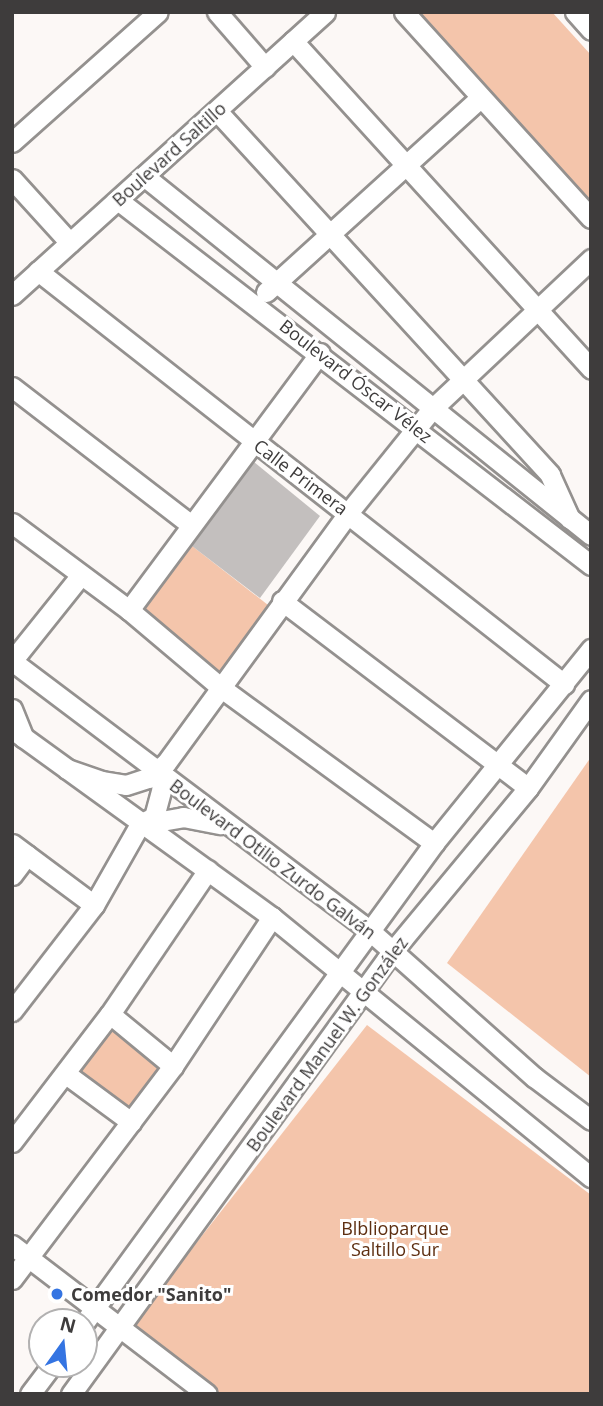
<!DOCTYPE html>
<meta charset="utf-8">
<style>
body{margin:0}
#map{position:relative;width:603px;height:1406px;overflow:hidden;background:#fcf8f6;font-family:"Open Sans",sans-serif}
div>[style]{position:absolute}
.green>*{inset:0;background:#f4c5ab}
.building>*{inset:0;background:#c3bfbe}
.roads{filter:drop-shadow(2px 0 #94918f) drop-shadow(-2px 0 #94918f) drop-shadow(0 2px #94918f) drop-shadow(0 -2px #94918f)}
.minor>*{height:19px;margin:-9.5px;padding:0 9.5px;transform-origin:9.5px;border-radius:9.5px;background:#fff}
.dots>*{width:19px;height:19px;translate:-50% -50%;box-sizing:border-box;border:4px solid #fff;border-radius:50%}
span{translate:-50% -50%;white-space:nowrap;text-align:center;line-height:1.15;-webkit-text-stroke:6px #fff;paint-order:stroke}
.street-label{font-size:18px;color:#3e3c3c}
.park-label{font-size:18px;color:#5d2e10}
.poi-label{font-size:18px;color:#3e3c3c;font-weight:700}
.left{translate:0 -50%;text-align:left}
.frame{position:absolute;inset:0;border:14px solid #3e3c3c;pointer-events:none}
.north{position:absolute;left:28px;top:1308px;width:70px;height:70px;box-sizing:border-box;background:#fff;border:2px solid #b2b1b1;border-radius:50%;rotate:15deg;font-size:19px;font-weight:700;line-height:28px;text-align:center;color:#3e3c3c}
.north::after{content:'';display:block;margin:auto;width:24px;height:32px;background:#3474e2;clip-path:polygon(50% 0,100% 100%,50% 72%,0 100%)}
</style>
<div id="map">
<div class="green">
<div style="clip-path:polygon(414px 12px,552px 12px,591px 55px,591px 210px)"></div>
<div style="clip-path:polygon(187px 542px,268px 605px,220px 672px,136px 607px)"></div>
<div style="clip-path:polygon(591px 757px,591px 1077px,447px 963px)"></div>
<div style="clip-path:polygon(367px 1025px,591px 1195px,591px 1394px,220px 1394px,132px 1325px)"></div>
<div style="clip-path:polygon(112px 1026px,164px 1066px,129px 1111px,77px 1071px)"></div>
</div>
<div class="building">
<div style="clip-path:polygon(254px 462px,320px 516px,260px 598px,192px 546px)"></div>
</div>
<div class="roads">
<div class="minor">
<div style="left:217px;top:12px;width:73px;rotate:48.9deg"></div>
<div style="left:404px;top:12px;width:278px;rotate:47.8deg"></div>
<div style="left:575px;top:12px;width:24px;rotate:48deg"></div>
<div style="left:293px;top:41px;width:443px;rotate:47.7deg"></div>
<div style="left:217px;top:111px;width:493px;rotate:47.5deg"></div>
<div style="left:550px;top:475px;width:48px;rotate:65.6deg"></div>
<div style="left:12px;top:142px;width:195px;rotate:-41.7deg"></div>
<div style="left:144px;top:176px;width:573px;rotate:38.77deg"></div>
<div style="left:12px;top:179px;width:86px;rotate:47.8deg"></div>
<div style="left:119px;top:201px;width:596px;rotate:37.64deg"></div>
<div style="left:38px;top:271px;width:669px;rotate:38.14deg"></div>
<div style="left:266px;top:292px;width:289px;rotate:-42.2deg"></div>
<div style="left:12px;top:295px;width:422px;rotate:-42.1deg"></div>
<div style="left:12px;top:387px;width:226px;rotate:37.6deg"></div>
<div style="left:12px;top:523px;width:146px;rotate:36.6deg"></div>
<div style="left:129px;top:610px;width:119px;rotate:40.2deg"></div>
<div style="left:220px;top:687px;width:265px;rotate:36.1deg"></div>
<div style="left:282px;top:601px;width:309px;rotate:37.2deg"></div>
<div style="left:129px;top:610px;width:320px;rotate:-53.4deg"></div>
<div style="left:12px;top:661px;width:448px;rotate:37deg"></div>
<div style="left:370px;top:931px;width:220px;rotate:41.7deg"></div>
<div style="left:534px;top:1077px;width:71px;rotate:37deg"></div>
<div style="left:12px;top:661px;width:110px;rotate:-51.3deg"></div>
<div style="left:12px;top:709px;width:31px;rotate:68deg"></div>
<div style="left:12px;top:729px;width:321px;rotate:35.9deg"></div>
<div style="left:272px;top:917px;width:412px;rotate:39.2deg"></div>
<div style="left:67px;top:769px;width:36px;rotate:19deg"></div>
<div style="left:101px;top:781px;width:25px;rotate:9deg"></div>
<div style="left:126px;top:785px;width:23px;rotate:-18deg"></div>
<div style="left:148px;top:778px;width:23px;rotate:-40deg"></div>
<div style="left:166px;top:763px;width:309px;rotate:-53.9deg"></div>
<div style="left:348px;top:513px;width:134px;rotate:-51.1deg"></div>
<div style="left:432px;top:409px;width:219px;rotate:-43.3deg"></div>
<div style="left:144px;top:824px;width:40px;rotate:-10deg"></div>
<div style="left:183px;top:817px;width:38px;rotate:11deg"></div>
<div style="left:12px;top:844px;width:102px;rotate:36.6deg"></div>
<div style="left:12px;top:875px;width:25px;rotate:-53deg"></div>
<div style="left:12px;top:1011px;width:134px;rotate:-52.3deg"></div>
<div style="left:94px;top:905px;width:93px;rotate:-60.4deg"></div>
<div style="left:140px;top:824px;width:16px;rotate:-27deg"></div>
<div style="left:154px;top:817px;width:30px;rotate:-75deg"></div>
<div style="left:162px;top:788px;width:17px;rotate:-103deg"></div>
<div style="left:110px;top:1014px;width:82px;rotate:39.5deg"></div>
<div style="left:66px;top:1074px;width:81px;rotate:36.4deg"></div>
<div style="left:12px;top:1142px;width:161px;rotate:-52.6deg"></div>
<div style="left:110px;top:1014px;width:174px;rotate:-55.8deg"></div>
<div style="left:12px;top:1245px;width:245px;rotate:37.4deg"></div>
<div style="left:12px;top:1279px;width:267px;rotate:-52.9deg"></div>
<div style="left:173px;top:1066px;width:179px;rotate:-56.4deg"></div>
<div style="left:84px;top:1323px;width:594px;rotate:-53.9deg"></div>
<div style="left:434px;top:843px;width:250px;rotate:-51deg"></div>
<div style="left:30px;top:1394px;width:38px;rotate:-53deg"></div>
<div style="left:71px;top:1394px;width:545px;rotate:-54.03deg"></div>
<div style="left:391px;top:953px;width:214px;rotate:-50.3deg"></div>
<div style="left:528px;top:788px;width:108px;rotate:-54.4deg"></div>
</div>
</div>
<div class="dots">
<div style="left:57px;top:1294px;background:#3474e2"></div>
</div>
<div class="street-label">
<span style="left:169px;top:154px;rotate:-42deg">Boulevard Saltillo</span>
<span style="left:356px;top:381px;rotate:38deg">Boulevard Óscar Vélez</span>
<span style="left:301px;top:477px;rotate:37deg">Calle Primera</span>
<span style="left:273px;top:859px;rotate:37deg">Boulevard Otilio Zurdo Galván</span>
<span style="left:327px;top:1044px;rotate:-54deg">Boulevard Manuel W. González</span>
</div>
<div class="park-label">
<span style="left:395px;top:1239px">Blblioparque<br>Saltillo Sur</span>
</div>
<div class="poi-label">
<span class="left" style="left:71px;top:1294px">Comedor "Sanito"</span>
</div>
<div class="frame"></div>
<div class="north">N</div>
</div>
